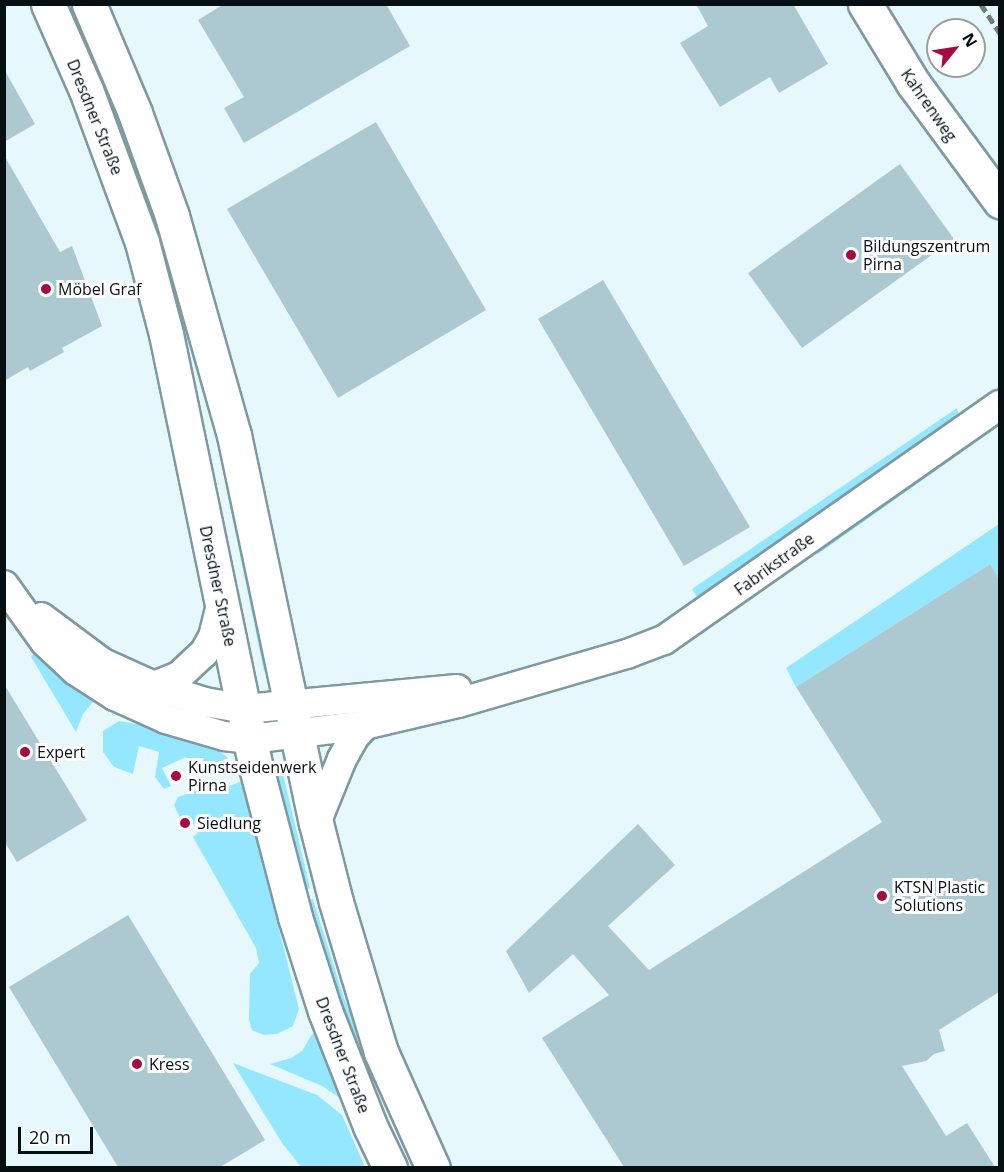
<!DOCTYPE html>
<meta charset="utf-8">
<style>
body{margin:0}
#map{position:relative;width:1004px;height:1172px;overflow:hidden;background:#e7f8fd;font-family:"Open Sans",sans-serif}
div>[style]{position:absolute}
.green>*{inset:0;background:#94e7ff}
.building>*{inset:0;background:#acc8d1}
.roads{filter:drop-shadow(2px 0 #7f99a1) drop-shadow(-2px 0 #7f99a1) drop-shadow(0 2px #7f99a1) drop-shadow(0 -2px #7f99a1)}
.minor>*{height:28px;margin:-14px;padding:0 14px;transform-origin:14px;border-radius:14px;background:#fff}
.tertiary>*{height:33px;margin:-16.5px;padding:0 16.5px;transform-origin:16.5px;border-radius:16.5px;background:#fff}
.secondary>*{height:33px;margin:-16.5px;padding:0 16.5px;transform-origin:16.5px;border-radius:16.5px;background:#fff}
.rail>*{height:4.5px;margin-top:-2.25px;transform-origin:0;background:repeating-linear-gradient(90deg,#6f7c80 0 9px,transparent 0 13.5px)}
.dots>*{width:16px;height:16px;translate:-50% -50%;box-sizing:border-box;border:3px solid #fff;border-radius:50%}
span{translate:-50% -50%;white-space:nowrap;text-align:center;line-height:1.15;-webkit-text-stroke:6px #fff;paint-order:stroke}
.street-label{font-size:16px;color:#060f12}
.poi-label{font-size:16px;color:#060f12}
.left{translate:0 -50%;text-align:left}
.frame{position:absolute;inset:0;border:6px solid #060f12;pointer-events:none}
.north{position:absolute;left:926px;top:18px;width:60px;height:60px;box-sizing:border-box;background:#fff;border:2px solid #9b9fa0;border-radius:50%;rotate:60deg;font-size:16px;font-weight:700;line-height:24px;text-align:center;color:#060f12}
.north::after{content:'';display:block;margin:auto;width:21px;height:27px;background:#a40b45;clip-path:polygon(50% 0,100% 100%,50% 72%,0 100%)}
.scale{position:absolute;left:18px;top:1127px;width:75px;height:27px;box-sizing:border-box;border:3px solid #060f12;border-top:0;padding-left:8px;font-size:18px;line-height:21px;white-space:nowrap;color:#060f12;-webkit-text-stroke:4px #fff;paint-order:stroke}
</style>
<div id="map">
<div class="green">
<div style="clip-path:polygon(67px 5px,74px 5px,124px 122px,189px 316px,210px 390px,202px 390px,157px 237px,118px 124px)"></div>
<div style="clip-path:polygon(957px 408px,960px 418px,699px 600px,692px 589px)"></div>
<div style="clip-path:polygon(999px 420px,999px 426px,818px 554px,815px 550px)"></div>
<div style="clip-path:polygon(234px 486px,271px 671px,264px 672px,226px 487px)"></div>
<div style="clip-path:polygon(999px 524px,999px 579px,990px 564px,796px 687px,786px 668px)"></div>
<div style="clip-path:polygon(33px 654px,93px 702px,83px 714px,76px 732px,31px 657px)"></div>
<div style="clip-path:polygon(119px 721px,142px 725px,219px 750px,228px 758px,194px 775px,186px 757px,162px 768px,171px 786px,164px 789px,155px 777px,159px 752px,139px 746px,133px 774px,114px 767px,103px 752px,103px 731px)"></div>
<div style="clip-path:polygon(283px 774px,310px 888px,302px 890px,275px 775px)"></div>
<div style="clip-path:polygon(242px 781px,299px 1009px,293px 1026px,277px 1034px,264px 1035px,252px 1030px,249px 1020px,250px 974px,259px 963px,256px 948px,193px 837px,198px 833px,189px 816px,181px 820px,174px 805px,178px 797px,214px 784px,217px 791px)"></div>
<div style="clip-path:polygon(313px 899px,344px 998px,377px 1077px,372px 1081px,337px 1001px,306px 901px)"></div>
<div style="clip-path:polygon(312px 1034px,319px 1034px,349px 1104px,322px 1086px,270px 1064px,291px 1058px,302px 1051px)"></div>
<div style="clip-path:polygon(233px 1063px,317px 1095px,342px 1115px,365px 1167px,301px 1167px,282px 1143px)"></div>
</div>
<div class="building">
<div style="clip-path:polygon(224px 4px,386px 4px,410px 46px,244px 143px,224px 108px,244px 97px,198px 20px)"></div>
<div style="clip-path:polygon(696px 4px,793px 4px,828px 64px,779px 93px,770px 77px,720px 107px,680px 43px,708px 26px)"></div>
<div style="clip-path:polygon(4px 69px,35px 124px,4px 142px)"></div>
<div style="clip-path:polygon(376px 122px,486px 310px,338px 398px,227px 209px)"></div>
<div style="clip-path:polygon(4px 155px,60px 252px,72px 246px,102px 326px,62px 348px,64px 352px,30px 371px,28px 367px,4px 381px)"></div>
<div style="clip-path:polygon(900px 164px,954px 239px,802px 348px,748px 273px)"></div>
<div style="clip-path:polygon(603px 280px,750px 527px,684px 566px,538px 319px)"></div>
<div style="clip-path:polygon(990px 564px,999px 579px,999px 992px,939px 1030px,945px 1051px,934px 1054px,926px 1061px,902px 1066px,946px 1136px,967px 1123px,995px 1167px,624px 1167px,542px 1038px,609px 995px,573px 954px,529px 993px,506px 951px,638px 824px,675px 865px,608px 926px,649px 970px,882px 822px,796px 687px)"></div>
<div style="clip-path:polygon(4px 684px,87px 820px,17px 862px,4px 841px)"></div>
<div style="clip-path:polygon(128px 915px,265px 1140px,220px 1167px,118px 1167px,9px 987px)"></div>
</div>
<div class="roads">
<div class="minor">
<div style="left:4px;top:585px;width:70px;rotate:54.3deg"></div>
<div style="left:45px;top:642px;width:42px;rotate:43.1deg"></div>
<div style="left:76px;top:671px;width:46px;rotate:32.7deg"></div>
<div style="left:115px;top:696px;width:56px;rotate:24.3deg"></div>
<div style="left:166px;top:719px;width:60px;rotate:16.3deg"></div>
<div style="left:224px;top:736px;width:26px;rotate:7deg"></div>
<div style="left:250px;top:739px;width:116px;rotate:-6.9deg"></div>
<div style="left:365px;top:725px;width:96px;rotate:-13.3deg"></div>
<div style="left:458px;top:703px;width:176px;rotate:-16.2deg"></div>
<div style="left:627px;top:654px;width:40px;rotate:-21deg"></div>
<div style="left:664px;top:640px;width:410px;rotate:-35deg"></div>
<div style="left:41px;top:617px;width:77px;rotate:36.6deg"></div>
<div style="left:103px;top:663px;width:56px;rotate:24.3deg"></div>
<div style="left:154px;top:686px;width:53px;rotate:17.4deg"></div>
<div style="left:205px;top:702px;width:41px;rotate:9.9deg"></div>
<div style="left:245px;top:709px;width:213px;rotate:-5.4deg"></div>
<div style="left:154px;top:686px;width:27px;rotate:-22deg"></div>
<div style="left:179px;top:676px;width:34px;rotate:-43deg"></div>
<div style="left:204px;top:653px;width:18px;rotate:-61deg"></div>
<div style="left:213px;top:637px;width:33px;rotate:-76deg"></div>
<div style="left:316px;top:823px;width:69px;rotate:-67.9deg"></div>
<div style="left:342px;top:759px;width:25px;rotate:-61deg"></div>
<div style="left:354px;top:737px;width:16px;rotate:-47deg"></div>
</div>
<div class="tertiary">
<div style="left:865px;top:4px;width:92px;rotate:58.7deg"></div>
<div style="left:913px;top:83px;width:147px;rotate:53.6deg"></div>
</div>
<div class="secondary">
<div style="left:48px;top:4px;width:94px;rotate:66.2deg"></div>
<div style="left:86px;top:90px;width:162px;rotate:69.8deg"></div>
<div style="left:142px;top:242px;width:95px;rotate:75.4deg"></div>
<div style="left:166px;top:334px;width:442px;rotate:78.3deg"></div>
<div style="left:256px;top:767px;width:155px;rotate:75.4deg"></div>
<div style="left:295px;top:917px;width:99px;rotate:72.3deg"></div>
<div style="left:325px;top:1011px;width:123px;rotate:68.6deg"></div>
<div style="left:370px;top:1126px;width:47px;rotate:64.5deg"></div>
<div style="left:89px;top:4px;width:118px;rotate:67.1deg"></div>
<div style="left:135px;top:113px;width:109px;rotate:70.2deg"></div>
<div style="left:172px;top:216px;width:228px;rotate:74.2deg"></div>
<div style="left:234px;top:435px;width:397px;rotate:78.1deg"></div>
<div style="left:316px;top:823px;width:81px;rotate:75.8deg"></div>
<div style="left:336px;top:902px;width:157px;rotate:73.3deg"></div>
<div style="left:381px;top:1052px;width:127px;rotate:65.9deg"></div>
</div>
</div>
<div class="rail">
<div style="left:981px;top:4px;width:35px;rotate:57deg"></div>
</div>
<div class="dots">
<div style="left:851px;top:255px;background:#a40b45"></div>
<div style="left:46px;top:289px;background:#a40b45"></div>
<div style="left:25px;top:752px;background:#a40b45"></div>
<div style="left:176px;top:776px;background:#a40b45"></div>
<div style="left:185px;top:823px;background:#a40b45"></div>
<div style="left:882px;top:896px;background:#a40b45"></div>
<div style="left:137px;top:1064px;background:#a40b45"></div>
</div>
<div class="street-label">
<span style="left:929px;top:105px;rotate:55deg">Kahrenweg</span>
<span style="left:95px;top:117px;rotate:68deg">Dresdner Straße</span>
<span style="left:774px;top:564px;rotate:-36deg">Fabrikstraße</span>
<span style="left:218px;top:586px;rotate:78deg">Dresdner Straße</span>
<span style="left:343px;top:1055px;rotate:69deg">Dresdner Straße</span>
</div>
<div class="poi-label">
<span class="left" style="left:863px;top:255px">Bildungszentrum<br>Pirna</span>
<span class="left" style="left:58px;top:289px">Möbel Graf</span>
<span class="left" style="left:37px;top:752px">Expert</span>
<span class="left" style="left:188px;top:776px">Kunstseidenwerk<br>Pirna</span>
<span class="left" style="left:197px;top:823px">Siedlung</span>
<span class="left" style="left:894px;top:896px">KTSN Plastic<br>Solutions</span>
<span class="left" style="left:149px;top:1064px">Kress</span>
</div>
<div class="frame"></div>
<div class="north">N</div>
<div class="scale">20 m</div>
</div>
